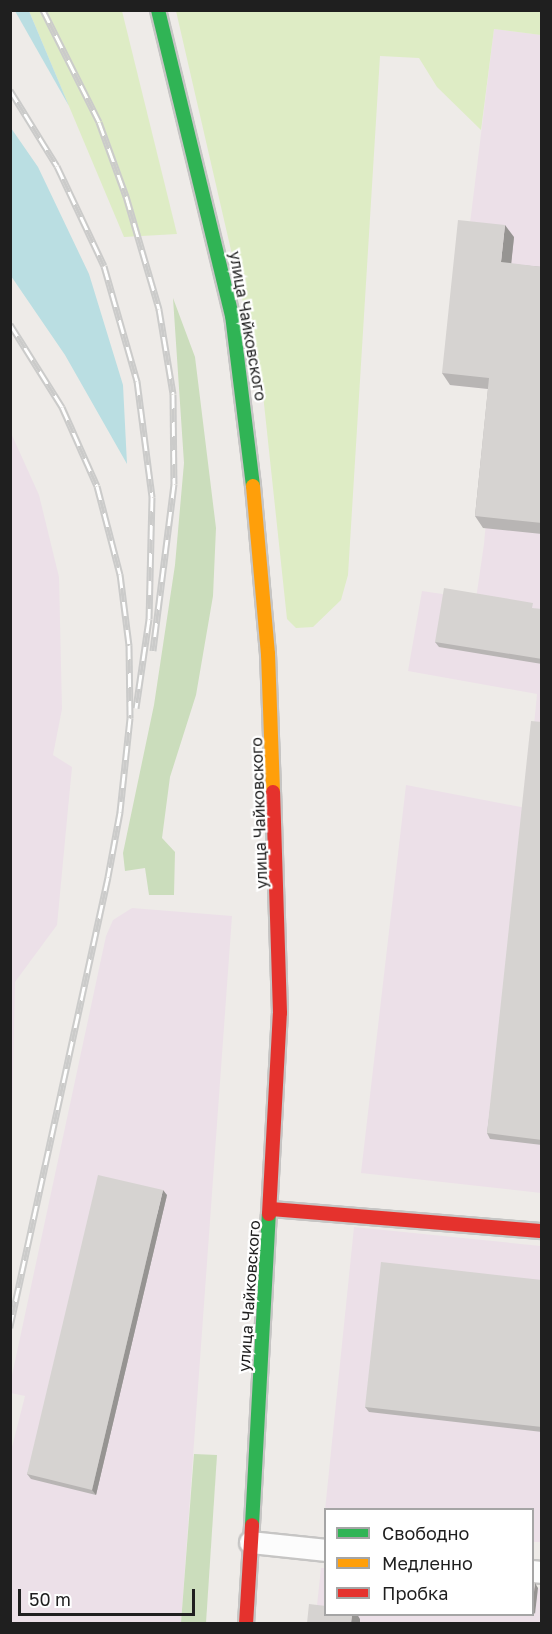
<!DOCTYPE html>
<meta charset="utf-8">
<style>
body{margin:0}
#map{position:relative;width:552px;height:1634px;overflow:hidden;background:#eeebe8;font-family:"Golos Text",sans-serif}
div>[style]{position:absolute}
.industrial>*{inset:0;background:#ece0e8}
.grass>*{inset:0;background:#deecc5}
.forest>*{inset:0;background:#cbddbc}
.water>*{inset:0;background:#badee2}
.roads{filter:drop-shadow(2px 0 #c6c5c4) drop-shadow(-2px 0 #c6c5c4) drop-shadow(0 2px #c6c5c4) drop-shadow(0 -2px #c6c5c4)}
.street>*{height:21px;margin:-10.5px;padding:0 10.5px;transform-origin:10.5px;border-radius:10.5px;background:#fcfcfc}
.fast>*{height:14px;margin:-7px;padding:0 7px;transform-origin:7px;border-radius:7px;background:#30b455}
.slow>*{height:14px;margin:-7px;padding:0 7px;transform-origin:7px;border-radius:7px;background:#ff9f0a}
.jam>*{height:14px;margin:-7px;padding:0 7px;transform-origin:7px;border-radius:7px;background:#e5322d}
.rail>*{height:7px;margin-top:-3.5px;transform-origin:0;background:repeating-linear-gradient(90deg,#fff 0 14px,#cbcbca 0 28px);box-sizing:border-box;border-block:2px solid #cbcbca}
.wall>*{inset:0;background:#b8b5b4}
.shaded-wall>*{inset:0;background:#969492}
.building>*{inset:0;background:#d6d3d1}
span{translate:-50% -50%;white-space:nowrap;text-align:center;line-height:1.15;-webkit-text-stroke:4.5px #fff;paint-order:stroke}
.street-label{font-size:16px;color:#1f1f1f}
.frame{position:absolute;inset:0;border:12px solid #1f1f1f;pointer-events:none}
.legend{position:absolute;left:324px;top:1508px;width:210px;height:108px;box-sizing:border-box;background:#fff;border:2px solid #a5a5a5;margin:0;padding:8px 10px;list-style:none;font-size:18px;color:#1f1f1f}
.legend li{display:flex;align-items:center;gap:12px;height:30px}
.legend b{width:30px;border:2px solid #a5a5a5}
.scale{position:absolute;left:18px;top:1589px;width:177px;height:27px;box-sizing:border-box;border:3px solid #1f1f1f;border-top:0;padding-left:8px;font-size:18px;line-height:21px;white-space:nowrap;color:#1f1f1f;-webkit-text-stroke:4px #fff;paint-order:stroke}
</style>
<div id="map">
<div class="industrial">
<div style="clip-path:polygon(494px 29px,542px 35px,541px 1193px,361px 1173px,406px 785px,526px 808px,537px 694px,408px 671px,422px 591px,476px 599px,484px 544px,498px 390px,450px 385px)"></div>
<div style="clip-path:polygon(11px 433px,39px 495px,59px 577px,62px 709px,53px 755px,72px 767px,57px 925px,15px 982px,11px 1163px)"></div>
<div style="clip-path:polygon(132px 908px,232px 916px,181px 1623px,11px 1623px,11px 1451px,25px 1396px,11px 1393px,11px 1380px,106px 936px,113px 920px)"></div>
<div style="clip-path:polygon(354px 1227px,541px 1246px,541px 1542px,533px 1542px,532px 1510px,326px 1510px,324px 1520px)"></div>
<div style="clip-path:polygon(321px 1568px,325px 1568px,326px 1614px,532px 1614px,533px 1587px,541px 1589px,541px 1623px,315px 1624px)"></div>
</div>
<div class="grass">
<div style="clip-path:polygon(29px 11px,122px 11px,177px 234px,124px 237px)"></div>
<div style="clip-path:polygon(176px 11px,541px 11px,541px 35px,494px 29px,481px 130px,437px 87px,419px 58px,380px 56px,348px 575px,341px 600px,313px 627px,296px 628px,287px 619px,262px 385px)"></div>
</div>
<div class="forest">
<div style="clip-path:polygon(173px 298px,195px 357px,216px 528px,213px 596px,196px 695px,170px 777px,162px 838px,175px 852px,174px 895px,149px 895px,145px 868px,125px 871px,123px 853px,154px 705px,175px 565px,184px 463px)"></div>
<div style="clip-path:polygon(194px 1454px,217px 1455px,206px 1623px,181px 1623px)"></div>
</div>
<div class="water">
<div style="clip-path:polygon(15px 11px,29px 11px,69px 106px)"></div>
<div style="clip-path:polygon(11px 128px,38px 167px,89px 274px,123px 385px,127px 464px,65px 355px,11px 276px)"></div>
</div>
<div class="roads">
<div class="street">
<div style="left:250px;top:1542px;width:76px;rotate:6deg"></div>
<div style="left:532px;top:1571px;width:10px;rotate:6deg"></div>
</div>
<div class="fast">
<div style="left:158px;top:10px;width:314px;rotate:76.4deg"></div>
<div style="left:232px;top:315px;width:172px;rotate:83deg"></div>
<div style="left:252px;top:1525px;width:311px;rotate:-86.9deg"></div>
</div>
<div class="slow">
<div style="left:253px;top:486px;width:169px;rotate:84.9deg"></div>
<div style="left:268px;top:654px;width:138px;rotate:87.9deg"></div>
</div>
<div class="jam">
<div style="left:272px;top:1209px;width:271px;rotate:4.7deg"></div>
<div style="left:269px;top:1214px;width:201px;rotate:-86.9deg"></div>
<div style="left:280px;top:1013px;width:221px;rotate:-91.8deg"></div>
<div style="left:246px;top:1624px;width:99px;rotate:-86.5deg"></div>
</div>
</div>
<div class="rail">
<div style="left:43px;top:10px;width:125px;rotate:63.4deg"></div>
<div style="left:99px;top:122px;width:79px;rotate:70deg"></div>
<div style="left:126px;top:196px;width:118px;rotate:73.7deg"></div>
<div style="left:159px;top:309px;width:86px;rotate:80.6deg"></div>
<div style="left:173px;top:394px;width:90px;rotate:89.4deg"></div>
<div style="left:174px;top:484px;width:168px;rotate:97.2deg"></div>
<div style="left:10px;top:90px;width:89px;rotate:58.3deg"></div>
<div style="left:57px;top:166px;width:110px;rotate:64.8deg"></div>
<div style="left:104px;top:266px;width:120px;rotate:74deg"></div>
<div style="left:137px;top:381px;width:117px;rotate:82.6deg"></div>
<div style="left:152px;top:497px;width:122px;rotate:91.4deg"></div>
<div style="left:149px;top:619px;width:90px;rotate:98.3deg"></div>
<div style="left:10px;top:324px;width:98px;rotate:57.9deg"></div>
<div style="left:62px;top:407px;width:86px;rotate:66.1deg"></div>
<div style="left:97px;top:486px;width:91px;rotate:75.4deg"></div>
<div style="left:120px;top:574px;width:72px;rotate:82.8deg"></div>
<div style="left:129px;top:645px;width:73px;rotate:89.2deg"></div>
<div style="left:130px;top:718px;width:95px;rotate:96.1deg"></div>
<div style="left:120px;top:812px;width:66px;rotate:100.5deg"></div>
<div style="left:108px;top:877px;width:461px;rotate:102.3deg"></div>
</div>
<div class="wall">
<div style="clip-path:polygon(514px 237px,511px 264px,542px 267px,542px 534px,483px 528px,475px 516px,488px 389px,450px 385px,442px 373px)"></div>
<div style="clip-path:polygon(537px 609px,542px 609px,542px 664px,439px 647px,435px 642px)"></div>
<div style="clip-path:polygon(542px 722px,542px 1145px,490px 1139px,487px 1133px)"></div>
<div style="clip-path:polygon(167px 1195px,96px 1495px,31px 1479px,27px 1474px)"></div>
<div style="clip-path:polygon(542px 1280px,542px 1432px,369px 1412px,365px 1407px)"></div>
</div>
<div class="shaded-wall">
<div style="clip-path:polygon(505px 225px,514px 237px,510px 275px,501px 262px)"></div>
<div style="clip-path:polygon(163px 1190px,167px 1195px,96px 1495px,92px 1490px)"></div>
<div style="clip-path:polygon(535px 1583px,538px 1588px,535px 1614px,532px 1610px)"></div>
<div style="clip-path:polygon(352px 1614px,357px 1614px,360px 1619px,360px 1623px,351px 1623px)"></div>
</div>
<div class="building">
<div style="clip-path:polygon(458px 220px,505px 225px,501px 262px,542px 267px,542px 523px,475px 516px,489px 378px,442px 373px)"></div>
<div style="clip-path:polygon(444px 588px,533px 603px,532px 608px,542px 609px,542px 659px,435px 642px)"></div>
<div style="clip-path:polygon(531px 721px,542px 722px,542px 1140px,487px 1133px)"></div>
<div style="clip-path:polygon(98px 1175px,163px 1190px,92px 1490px,27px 1474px)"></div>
<div style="clip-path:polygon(381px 1262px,542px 1280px,542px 1427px,365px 1407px)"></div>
<div style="clip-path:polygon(532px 1582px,535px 1583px,532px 1601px)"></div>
<div style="clip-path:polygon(309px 1604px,326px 1606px,326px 1614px,352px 1614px,351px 1623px,307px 1623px)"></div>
</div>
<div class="street-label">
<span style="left:248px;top:326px;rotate:80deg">улица Чайковского</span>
<span style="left:259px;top:813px;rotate:-92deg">улица Чайковского</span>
<span style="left:249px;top:1296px;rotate:-86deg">улица Чайковского</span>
</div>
<div class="frame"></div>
<ul class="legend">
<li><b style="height:8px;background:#30b455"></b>Свободно</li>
<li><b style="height:8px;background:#ff9f0a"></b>Медленно</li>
<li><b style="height:8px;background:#e5322d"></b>Пробка</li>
</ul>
<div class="scale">50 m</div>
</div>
